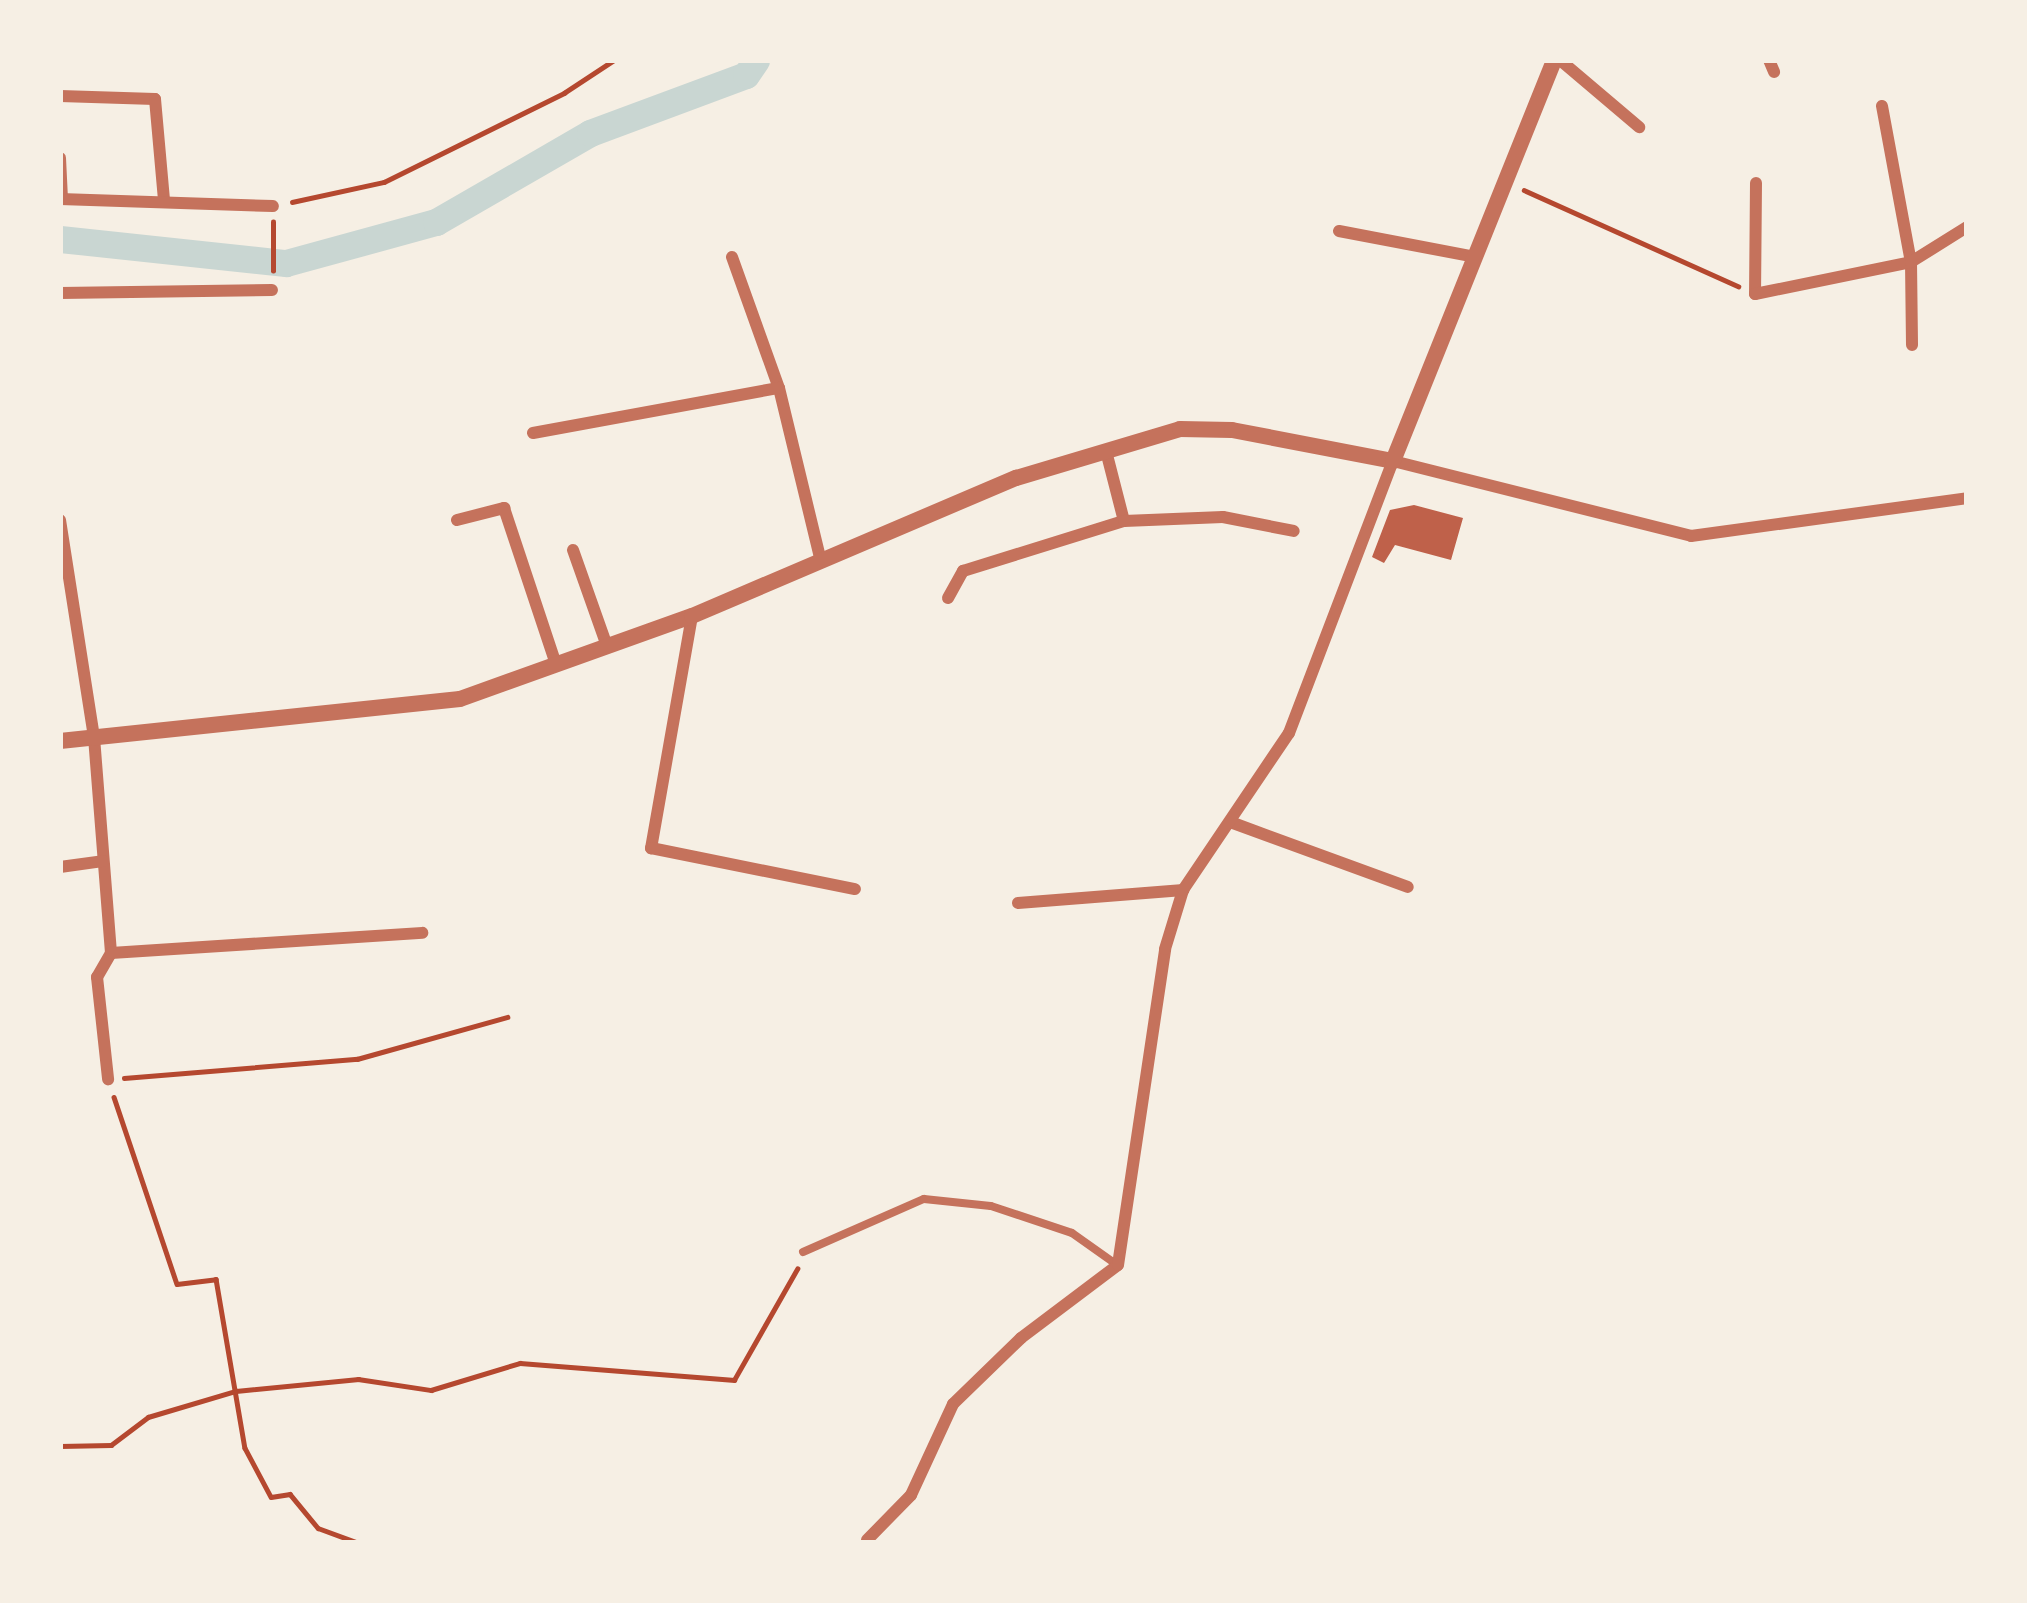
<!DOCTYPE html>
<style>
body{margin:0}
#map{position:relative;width:2027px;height:1603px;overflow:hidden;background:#f6efe4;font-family:"Fira Sans Condensed",sans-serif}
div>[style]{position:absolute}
.canal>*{height:27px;margin:-13.5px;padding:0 13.5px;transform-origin:13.5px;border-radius:13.5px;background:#c9d6d2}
.building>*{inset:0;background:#bf614a}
.path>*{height:4.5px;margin:-2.25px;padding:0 2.25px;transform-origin:2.25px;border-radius:2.25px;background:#b5482f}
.service>*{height:8px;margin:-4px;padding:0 4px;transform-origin:4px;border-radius:4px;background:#c5725c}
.minor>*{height:12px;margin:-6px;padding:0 6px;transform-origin:6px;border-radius:6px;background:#c5725c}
.tertiary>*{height:16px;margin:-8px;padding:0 8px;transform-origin:8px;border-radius:8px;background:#c5725c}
span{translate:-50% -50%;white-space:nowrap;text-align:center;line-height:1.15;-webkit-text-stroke:12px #f6efe4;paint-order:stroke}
.frame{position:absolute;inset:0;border:63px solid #f6efe4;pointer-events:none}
</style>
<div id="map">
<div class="canal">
<div style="left:60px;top:239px;width:227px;rotate:6.1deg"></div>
<div style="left:286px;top:263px;width:156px;rotate:-15.3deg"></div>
<div style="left:436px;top:222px;width:178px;rotate:-30deg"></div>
<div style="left:590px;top:133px;width:166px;rotate:-20.4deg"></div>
<div style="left:746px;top:75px;width:18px;rotate:-56deg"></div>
</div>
<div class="building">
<div style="clip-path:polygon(1414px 505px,1463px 518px,1451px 560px,1395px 545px,1384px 563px,1372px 557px,1390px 510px)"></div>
</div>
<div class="path">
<div style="left:1524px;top:190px;width:235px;rotate:24.2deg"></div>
<div style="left:292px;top:202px;width:94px;rotate:-12.3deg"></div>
<div style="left:384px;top:182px;width:201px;rotate:-26.3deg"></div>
<div style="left:564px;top:93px;width:60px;rotate:-33.4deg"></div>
<div style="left:273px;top:271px;width:49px;rotate:-90deg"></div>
<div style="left:124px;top:1078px;width:234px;rotate:-4.7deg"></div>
<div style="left:357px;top:1059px;width:156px;rotate:-15.6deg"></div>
<div style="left:114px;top:1097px;width:197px;rotate:71.4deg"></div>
<div style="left:177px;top:1284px;width:39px;rotate:-7deg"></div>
<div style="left:216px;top:1279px;width:171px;rotate:80.3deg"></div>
<div style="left:245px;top:1448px;width:55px;rotate:62deg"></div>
<div style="left:271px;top:1497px;width:19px;rotate:-9deg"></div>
<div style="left:290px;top:1494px;width:44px;rotate:50.5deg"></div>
<div style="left:318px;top:1528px;width:44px;rotate:20.1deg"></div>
<div style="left:60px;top:1446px;width:51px;rotate:-1.1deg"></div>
<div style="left:111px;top:1445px;width:46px;rotate:-37.1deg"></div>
<div style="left:148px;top:1417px;width:92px;rotate:-16.5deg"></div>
<div style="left:236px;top:1391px;width:123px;rotate:-5.6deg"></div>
<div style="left:358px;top:1379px;width:74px;rotate:8.6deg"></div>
<div style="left:431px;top:1390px;width:93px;rotate:-16.9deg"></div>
<div style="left:520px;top:1363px;width:215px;rotate:4.5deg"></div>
<div style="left:734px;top:1380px;width:128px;rotate:-60.4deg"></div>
</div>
<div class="service">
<div style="left:803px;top:1252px;width:132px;rotate:-23.7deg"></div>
<div style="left:924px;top:1199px;width:67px;rotate:6deg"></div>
<div style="left:991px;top:1206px;width:85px;rotate:18.4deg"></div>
<div style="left:1072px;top:1233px;width:55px;rotate:35.4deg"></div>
</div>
<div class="minor">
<div style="left:1560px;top:60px;width:104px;rotate:40.3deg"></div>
<div style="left:1769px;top:60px;width:13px;rotate:67deg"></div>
<div style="left:60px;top:96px;width:95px;rotate:1.8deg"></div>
<div style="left:155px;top:99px;width:101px;rotate:84.9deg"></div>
<div style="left:1882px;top:106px;width:159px;rotate:79.5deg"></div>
<div style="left:1911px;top:262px;width:83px;rotate:89.3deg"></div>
<div style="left:60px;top:158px;width:41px;rotate:87.2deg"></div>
<div style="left:1756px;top:183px;width:111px;rotate:90.5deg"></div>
<div style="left:1755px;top:294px;width:159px;rotate:-11.6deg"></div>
<div style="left:1911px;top:262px;width:66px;rotate:-32deg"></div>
<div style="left:60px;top:199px;width:213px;rotate:1.9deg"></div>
<div style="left:1339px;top:231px;width:133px;rotate:10.8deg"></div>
<div style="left:732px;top:257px;width:139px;rotate:70.3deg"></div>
<div style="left:779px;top:388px;width:178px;rotate:76.4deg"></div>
<div style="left:60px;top:293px;width:212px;rotate:-0.8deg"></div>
<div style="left:533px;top:433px;width:250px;rotate:-10.4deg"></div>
<div style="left:1106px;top:451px;width:72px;rotate:75.6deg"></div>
<div style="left:60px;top:520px;width:220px;rotate:81.1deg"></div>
<div style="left:94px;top:737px;width:217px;rotate:85.5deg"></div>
<div style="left:111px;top:953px;width:28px;rotate:120deg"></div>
<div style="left:97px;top:977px;width:103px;rotate:83.8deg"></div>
<div style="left:457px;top:520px;width:49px;rotate:-14.3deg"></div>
<div style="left:504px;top:508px;width:164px;rotate:71.6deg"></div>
<div style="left:573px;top:550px;width:102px;rotate:70.5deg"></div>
<div style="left:948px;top:598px;width:31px;rotate:-61deg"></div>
<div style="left:963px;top:571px;width:169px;rotate:-17.3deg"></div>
<div style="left:1124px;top:521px;width:99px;rotate:-2.3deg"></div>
<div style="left:1223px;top:517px;width:72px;rotate:11.2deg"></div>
<div style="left:692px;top:616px;width:236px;rotate:100deg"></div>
<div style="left:651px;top:848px;width:208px;rotate:11.4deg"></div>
<div style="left:1233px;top:823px;width:186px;rotate:20.1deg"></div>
<div style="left:60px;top:867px;width:43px;rotate:-7.9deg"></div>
<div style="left:1018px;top:903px;width:166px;rotate:-4.5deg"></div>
<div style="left:111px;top:953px;width:312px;rotate:-3.7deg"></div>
<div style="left:867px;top:1540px;width:63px;rotate:-45.6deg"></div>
<div style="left:911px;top:1495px;width:100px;rotate:-65.2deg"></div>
<div style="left:953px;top:1404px;width:95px;rotate:-44.1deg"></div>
<div style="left:1021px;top:1338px;width:121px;rotate:-37deg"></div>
<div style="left:1118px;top:1265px;width:319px;rotate:-81.5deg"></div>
<div style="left:1165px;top:949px;width:62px;rotate:-73deg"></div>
<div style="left:1183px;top:890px;width:189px;rotate:-56deg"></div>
<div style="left:1289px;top:733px;width:291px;rotate:-69.1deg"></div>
<div style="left:1393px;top:461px;width:307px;rotate:14.1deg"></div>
<div style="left:1691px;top:536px;width:279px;rotate:-7.8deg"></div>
</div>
<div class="tertiary">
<div style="left:60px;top:741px;width:402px;rotate:-6deg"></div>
<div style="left:460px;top:699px;width:246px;rotate:-19.7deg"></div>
<div style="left:692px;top:616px;width:352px;rotate:-23.1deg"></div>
<div style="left:1016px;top:478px;width:171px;rotate:-16.6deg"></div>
<div style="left:1180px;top:429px;width:52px;rotate:1.1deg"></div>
<div style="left:1232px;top:430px;width:164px;rotate:10.9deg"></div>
<div style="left:1393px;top:461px;width:432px;rotate:-68.1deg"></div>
</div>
<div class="frame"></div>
</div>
